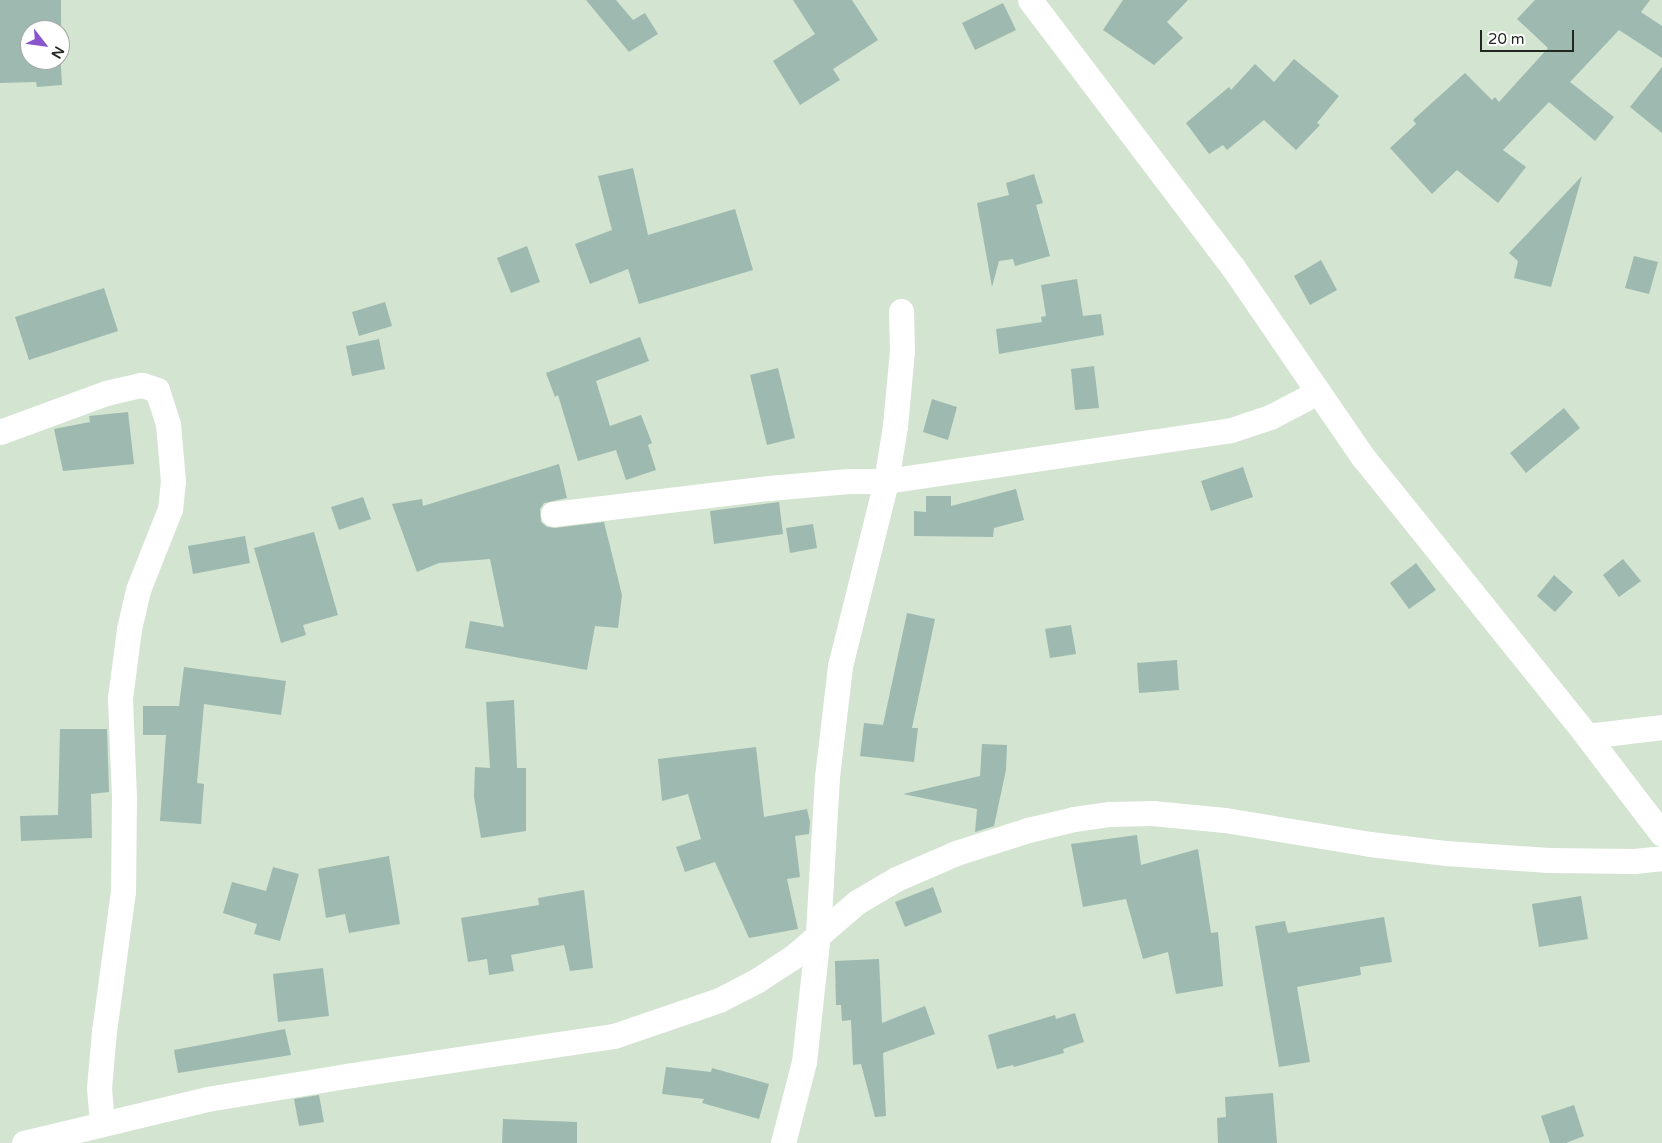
<!DOCTYPE html>
<style>
body{margin:0}
#map{position:relative;width:1662px;height:1143px;overflow:hidden;background:#d3e4d1;font-family:"Varela Round",sans-serif}
div>[style]{position:absolute}
.building>*{inset:0;background:#9eb9b0}
.minor>*{height:25px;margin:-12.5px;padding:0 12.5px;transform-origin:12.5px;border-radius:12.5px;background:#fff}
span{translate:-50% -50%;white-space:nowrap;text-align:center;line-height:1.15;-webkit-text-stroke:4px #fff;paint-order:stroke}
.north{position:absolute;left:20px;top:20px;width:50px;height:50px;box-sizing:border-box;background:#fff;border:1px solid #a6a9a6;border-radius:50%;rotate:120deg;font-size:14px;font-weight:700;line-height:20px;text-align:center;color:#212820}
.north::after{content:'';display:block;margin:auto;width:18px;height:22px;background:#8955cd;clip-path:polygon(50% 0,100% 100%,50% 72%,0 100%)}
.scale{position:absolute;left:1480px;top:30px;width:94px;height:22px;box-sizing:border-box;border:2px solid #212820;border-top:0;padding-left:6px;font-size:15px;line-height:18px;white-space:nowrap;color:#212820;-webkit-text-stroke:4px #fff;paint-order:stroke}
</style>
<div id="map">
<div class="building">
<div style="clip-path:polygon(0 0,61px 0,61px 36px,60px 30px,30px 30px,30px 60px,60px 60px,60px 48px,62px 85px,37px 87px,36px 82px,0 83px)"></div>
<div style="clip-path:polygon(586px 0,616px 0,633px 20px,645px 13px,658px 34px,629px 52px)"></div>
<div style="clip-path:polygon(793px 0,852px 0,878px 40px,833px 69px,840px 80px,800px 105px,773px 61px,815px 34px)"></div>
<div style="clip-path:polygon(1123px 0,1188px 0,1167px 22px,1183px 38px,1154px 65px,1103px 30px)"></div>
<div style="clip-path:polygon(1535px 0,1650px 0,1641px 12px,1662px 26px,1662px 58px,1619px 30px,1570px 82px,1614px 117px,1595px 141px,1549px 102px,1503px 150px,1526px 167px,1498px 203px,1457px 170px,1432px 194px,1390px 148px,1416px 124px,1413px 120px,1465px 73px,1492px 100px,1495px 97px,1499px 102px,1548px 48px,1517px 19px)"></div>
<div style="clip-path:polygon(1003px 3px,1016px 30px,975px 50px,962px 23px)"></div>
<div style="clip-path:polygon(1294px 59px,1339px 96px,1317px 123px,1320px 125px,1296px 150px,1264px 120px,1227px 150px,1223px 145px,1209px 154px,1186px 123px,1229px 87px,1231px 90px,1255px 64px,1274px 82px)"></div>
<div style="clip-path:polygon(1662px 67px,1662px 133px,1630px 107px)"></div>
<div style="clip-path:polygon(633px 168px,648px 235px,735px 209px,753px 270px,639px 304px,628px 269px,590px 284px,575px 244px,612px 230px,598px 176px)"></div>
<div style="clip-path:polygon(1034px 174px,1043px 203px,1036px 205px,1050px 256px,1015px 266px,1013px 259px,999px 261px,992px 287px,977px 203px,1009px 195px,1006px 183px)"></div>
<div style="clip-path:polygon(1582px 176px,1551px 287px,1514px 278px,1518px 261px,1509px 253px)"></div>
<div style="clip-path:polygon(527px 246px,540px 282px,511px 293px,497px 258px)"></div>
<div style="clip-path:polygon(1634px 256px,1658px 262px,1649px 294px,1625px 288px)"></div>
<div style="clip-path:polygon(1321px 260px,1337px 290px,1310px 305px,1294px 276px)"></div>
<div style="clip-path:polygon(1077px 279px,1083px 316px,1101px 314px,1104px 335px,999px 354px,996px 329px,1042px 322px,1041px 317px,1046px 316px,1041px 285px)"></div>
<div style="clip-path:polygon(104px 288px,118px 331px,29px 360px,15px 317px)"></div>
<div style="clip-path:polygon(385px 302px,392px 326px,359px 336px,352px 312px)"></div>
<div style="clip-path:polygon(640px 337px,649px 361px,596px 381px,610px 426px,641px 415px,652px 443px,648px 445px,656px 470px,626px 480px,616px 450px,578px 461px,558px 395px,555px 397px,546px 373px)"></div>
<div style="clip-path:polygon(379px 339px,385px 369px,352px 376px,346px 346px)"></div>
<div style="clip-path:polygon(1094px 366px,1099px 408px,1075px 410px,1071px 369px)"></div>
<div style="clip-path:polygon(778px 368px,795px 438px,767px 445px,750px 375px)"></div>
<div style="clip-path:polygon(932px 399px,957px 407px,948px 440px,923px 432px)"></div>
<div style="clip-path:polygon(1564px 408px,1580px 428px,1526px 473px,1510px 453px)"></div>
<div style="clip-path:polygon(128px 412px,134px 464px,63px 471px,54px 429px,90px 422px,89px 416px)"></div>
<div style="clip-path:polygon(559px 464px,567px 498px,544px 503px,540px 509px,541px 522px,547px 527px,555px 528px,604px 522px,622px 595px,618px 628px,595px 626px,587px 670px,465px 648px,470px 621px,504px 627px,490px 559px,439px 563px,417px 572px,392px 504px,422px 499px,423px 506px)"></div>
<div style="clip-path:polygon(1243px 467px,1253px 497px,1211px 511px,1201px 481px)"></div>
<div style="clip-path:polygon(1016px 489px,1024px 520px,994px 528px,993px 537px,914px 536px,914px 511px,926px 512px,926px 496px,951px 496px,951px 506px)"></div>
<div style="clip-path:polygon(363px 497px,371px 519px,339px 530px,331px 507px)"></div>
<div style="clip-path:polygon(779px 502px,783px 534px,714px 544px,710px 511px)"></div>
<div style="clip-path:polygon(813px 524px,817px 548px,790px 553px,786px 528px)"></div>
<div style="clip-path:polygon(314px 532px,338px 615px,303px 625px,306px 635px,281px 643px,254px 548px)"></div>
<div style="clip-path:polygon(245px 536px,250px 563px,193px 574px,188px 546px)"></div>
<div style="clip-path:polygon(1623px 559px,1641px 581px,1619px 597px,1603px 575px)"></div>
<div style="clip-path:polygon(1416px 563px,1436px 590px,1409px 609px,1390px 583px)"></div>
<div style="clip-path:polygon(1554px 575px,1573px 592px,1555px 612px,1537px 596px)"></div>
<div style="clip-path:polygon(907px 613px,935px 619px,912px 728px,918px 728px,914px 762px,860px 756px,864px 723px,883px 725px)"></div>
<div style="clip-path:polygon(1071px 625px,1076px 654px,1050px 658px,1045px 629px)"></div>
<div style="clip-path:polygon(1177px 660px,1179px 690px,1139px 693px,1137px 663px)"></div>
<div style="clip-path:polygon(184px 667px,286px 681px,281px 715px,204px 704px,197px 783px,204px 784px,201px 824px,160px 821px,166px 735px,143px 735px,143px 706px,179px 706px)"></div>
<div style="clip-path:polygon(514px 700px,517px 768px,526px 768px,526px 831px,481px 838px,474px 797px,475px 767px,490px 768px,486px 702px)"></div>
<div style="clip-path:polygon(60px 729px,107px 729px,109px 792px,91px 794px,92px 838px,21px 841px,20px 816px,58px 815px)"></div>
<div style="clip-path:polygon(982px 744px,1007px 745px,1006px 770px,994px 826px,975px 832px,977px 809px,903px 794px,980px 776px)"></div>
<div style="clip-path:polygon(756px 747px,764px 817px,807px 809px,810px 822px,809px 834px,795px 836px,800px 877px,787px 879px,798px 929px,749px 938px,715px 862px,685px 872px,676px 847px,701px 839px,688px 794px,662px 801px,658px 759px)"></div>
<div style="clip-path:polygon(1137px 835px,1141px 865px,1198px 849px,1211px 933px,1218px 932px,1223px 986px,1176px 994px,1168px 952px,1143px 959px,1126px 899px,1083px 907px,1071px 844px)"></div>
<div style="clip-path:polygon(389px 856px,400px 924px,349px 933px,345px 914px,326px 918px,318px 869px)"></div>
<div style="clip-path:polygon(273px 867px,299px 874px,280px 941px,254px 934px,257px 924px,223px 913px,232px 882px,266px 891px)"></div>
<div style="clip-path:polygon(933px 887px,942px 912px,905px 927px,895px 902px)"></div>
<div style="clip-path:polygon(584px 890px,593px 968px,570px 971px,564px 945px,511px 955px,514px 971px,489px 975px,487px 959px,468px 962px,461px 918px,539px 905px,538px 898px)"></div>
<div style="clip-path:polygon(1581px 896px,1588px 939px,1539px 947px,1532px 904px)"></div>
<div style="clip-path:polygon(1384px 917px,1392px 962px,1360px 967px,1361px 975px,1297px 987px,1310px 1062px,1279px 1067px,1255px 926px,1285px 921px,1288px 933px)"></div>
<div style="clip-path:polygon(879px 959px,882px 1023px,925px 1006px,935px 1034px,883px 1053px,886px 1116px,875px 1117px,861px 1064px,853px 1065px,851px 1020px,842px 1021px,841px 1005px,836px 1005px,835px 961px)"></div>
<div style="clip-path:polygon(323px 968px,329px 1016px,278px 1022px,273px 974px)"></div>
<div style="clip-path:polygon(1075px 1013px,1084px 1042px,1063px 1049px,1064px 1053px,1014px 1067px,1013px 1065px,997px 1069px,988px 1035px,1055px 1015px,1056px 1019px)"></div>
<div style="clip-path:polygon(285px 1029px,291px 1055px,178px 1073px,174px 1050px)"></div>
<div style="clip-path:polygon(666px 1067px,711px 1072px,712px 1068px,769px 1084px,759px 1119px,702px 1103px,704px 1099px,662px 1094px)"></div>
<div style="clip-path:polygon(1273px 1093px,1277px 1143px,1218px 1143px,1217px 1118px,1226px 1117px,1225px 1097px)"></div>
<div style="clip-path:polygon(319px 1095px,324px 1122px,299px 1126px,294px 1099px)"></div>
<div style="clip-path:polygon(1574px 1105px,1584px 1136px,1566px 1143px,1550px 1143px,1541px 1116px)"></div>
<div style="clip-path:polygon(503px 1119px,577px 1122px,577px 1143px,502px 1143px)"></div>
</div>
<div class="minor">
<div style="left:1030px;top:0;width:334px;rotate:52.8deg"></div>
<div style="left:1232px;top:266px;width:232px;rotate:55.6deg"></div>
<div style="left:1363px;top:457px;width:358px;rotate:51.2deg"></div>
<div style="left:1587px;top:736px;width:123px;rotate:52.6deg"></div>
<div style="left:0;top:432px;width:113px;rotate:-20.2deg"></div>
<div style="left:106px;top:393px;width:37px;rotate:-13deg"></div>
<div style="left:142px;top:385px;width:16px;rotate:18deg"></div>
<div style="left:157px;top:390px;width:36px;rotate:72deg"></div>
<div style="left:168px;top:424px;width:57px;rotate:85deg"></div>
<div style="left:173px;top:481px;width:28px;rotate:96deg"></div>
<div style="left:170px;top:509px;width:87px;rotate:111.6deg"></div>
<div style="left:138px;top:590px;width:40px;rotate:103deg"></div>
<div style="left:129px;top:629px;width:70px;rotate:97.4deg"></div>
<div style="left:120px;top:698px;width:99px;rotate:87.7deg"></div>
<div style="left:124px;top:797px;width:94px;rotate:90.6deg"></div>
<div style="left:123px;top:891px;width:141px;rotate:97.7deg"></div>
<div style="left:104px;top:1031px;width:57px;rotate:95deg"></div>
<div style="left:99px;top:1088px;width:34px;rotate:85deg"></div>
<div style="left:553px;top:514px;width:218px;rotate:-6.9deg"></div>
<div style="left:769px;top:488px;width:80px;rotate:-5deg"></div>
<div style="left:849px;top:481px;width:37px"></div>
<div style="left:886px;top:481px;width:268px;rotate:-8.4deg"></div>
<div style="left:1151px;top:442px;width:81px;rotate:-8.5deg"></div>
<div style="left:1231px;top:430px;width:41px;rotate:-18.4deg"></div>
<div style="left:1270px;top:417px;width:54px;rotate:-27.5deg"></div>
<div style="left:1587px;top:736px;width:76px;rotate:-6.8deg"></div>
<div style="left:24px;top:1143px;width:188px;rotate:-13.5deg"></div>
<div style="left:207px;top:1099px;width:147px;rotate:-9.4deg"></div>
<div style="left:352px;top:1075px;width:265px;rotate:-8.5deg"></div>
<div style="left:614px;top:1036px;width:111px;rotate:-18.9deg"></div>
<div style="left:719px;top:1000px;width:42px;rotate:-27.2deg"></div>
<div style="left:756px;top:981px;width:44px;rotate:-33deg"></div>
<div style="left:793px;top:957px;width:84px;rotate:-40.7deg"></div>
<div style="left:857px;top:902px;width:45px;rotate:-30.5deg"></div>
<div style="left:896px;top:879px;width:65px;rotate:-23.4deg"></div>
<div style="left:956px;top:853px;width:76px;rotate:-17.7deg"></div>
<div style="left:1028px;top:830px;width:47px;rotate:-13.4deg"></div>
<div style="left:1074px;top:819px;width:36px;rotate:-8deg"></div>
<div style="left:1110px;top:814px;width:42px;rotate:-1.4deg"></div>
<div style="left:1152px;top:813px;width:73px;rotate:5.5deg"></div>
<div style="left:1225px;top:820px;width:147px;rotate:9.4deg"></div>
<div style="left:1370px;top:844px;width:77px;rotate:6.8deg"></div>
<div style="left:1446px;top:853px;width:102px;rotate:3.9deg"></div>
<div style="left:1548px;top:860px;width:86px;rotate:0.7deg"></div>
<div style="left:1634px;top:861px;width:28px;rotate:-6deg"></div>
<div style="left:783px;top:1143px;width:84px;rotate:-75.5deg"></div>
<div style="left:804px;top:1062px;width:130px;rotate:-83.8deg"></div>
<div style="left:818px;top:933px;width:156px;rotate:-86.7deg"></div>
<div style="left:827px;top:777px;width:112px;rotate:-83.3deg"></div>
<div style="left:840px;top:666px;width:191px;rotate:-76deg"></div>
<div style="left:886px;top:481px;width:56px;rotate:-80.7deg"></div>
<div style="left:895px;top:426px;width:75px;rotate:-84.7deg"></div>
<div style="left:902px;top:351px;width:40px;rotate:-91.4deg"></div>
</div>
<div class="north">N</div>
<div class="scale">20 m</div>
</div>
